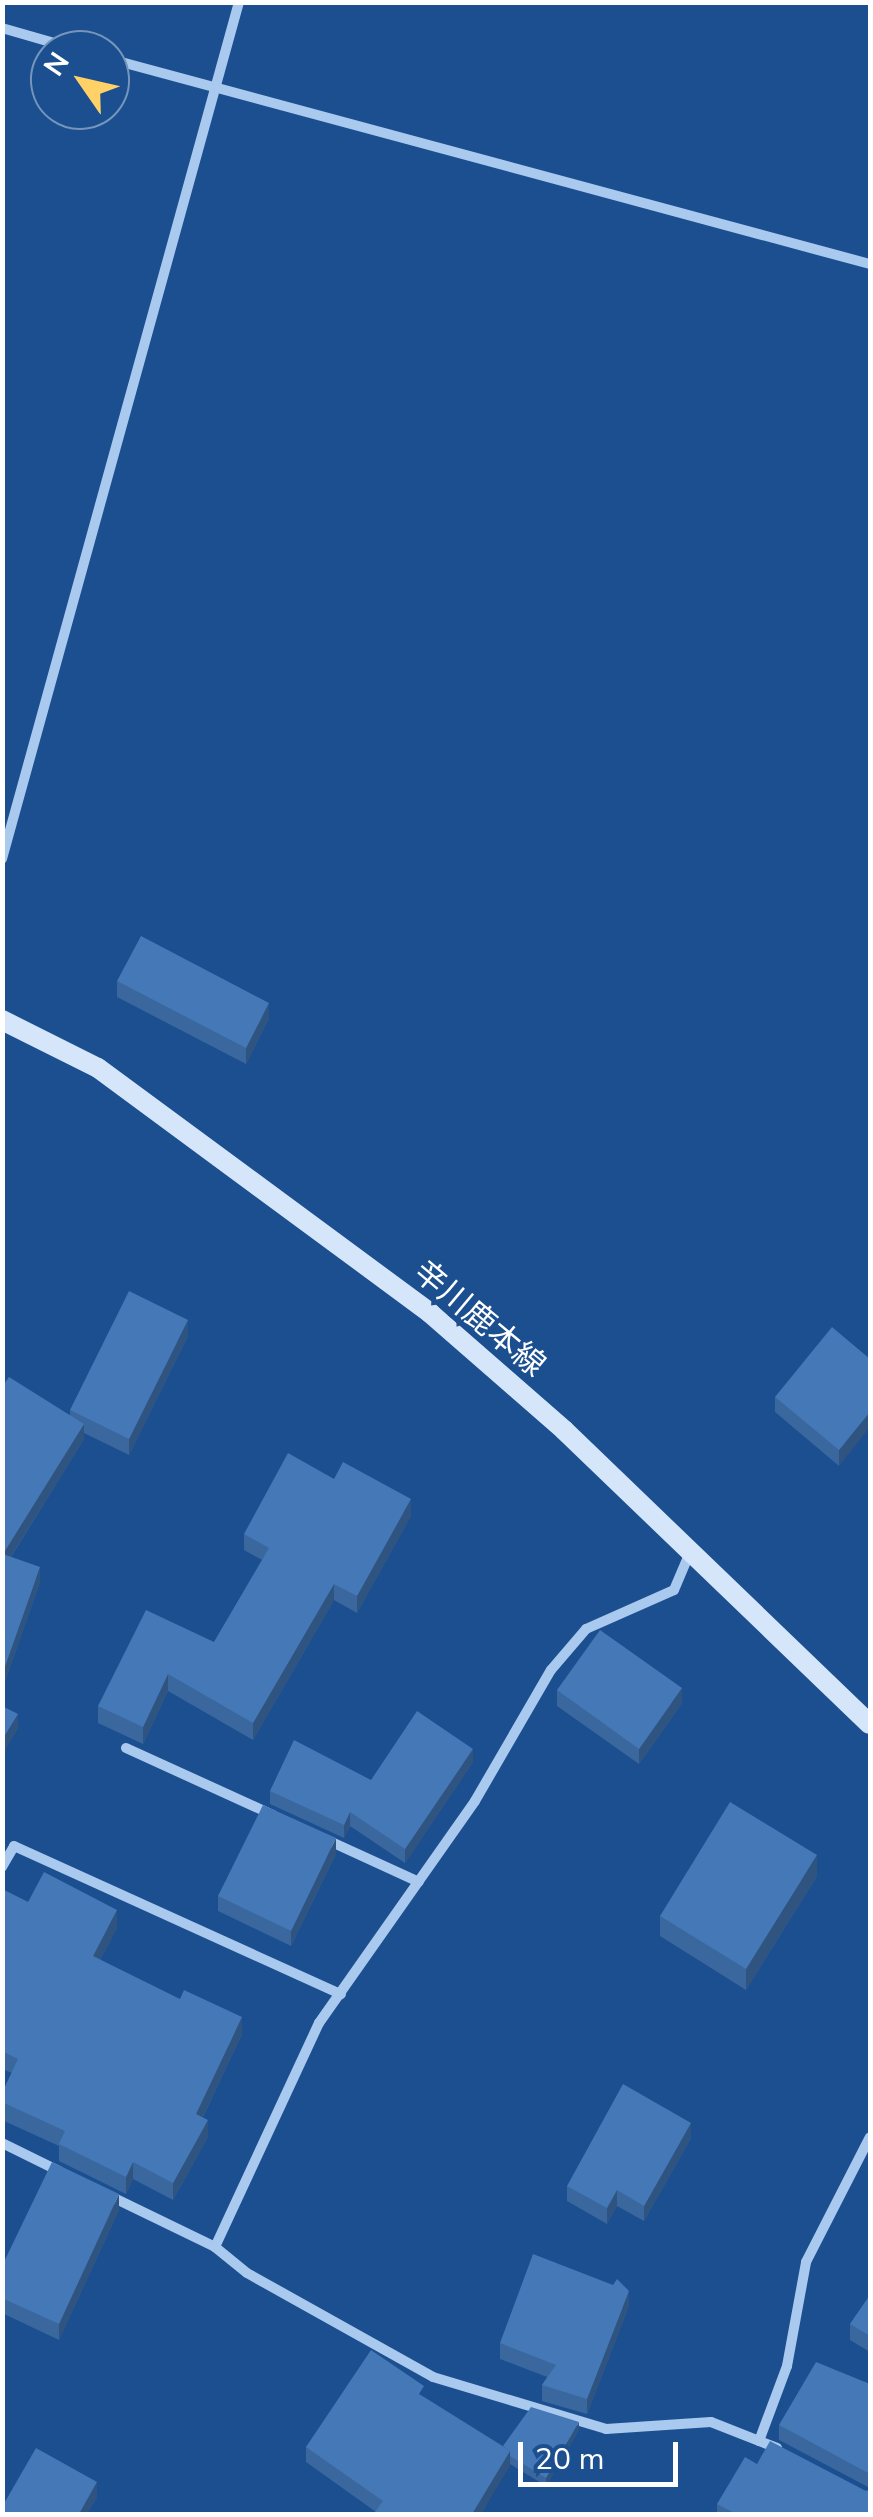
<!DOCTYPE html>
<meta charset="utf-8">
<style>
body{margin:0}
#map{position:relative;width:873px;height:2517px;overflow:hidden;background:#1b4f8f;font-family:"Nunito Sans","Noto Sans JP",sans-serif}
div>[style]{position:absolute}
.street>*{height:10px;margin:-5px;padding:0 5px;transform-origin:5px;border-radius:5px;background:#a9c9ee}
.secondary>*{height:20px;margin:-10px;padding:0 10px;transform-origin:10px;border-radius:10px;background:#d6e6fa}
.wall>*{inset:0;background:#3a679d}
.shaded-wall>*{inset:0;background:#305480}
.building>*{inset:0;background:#4478b7}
span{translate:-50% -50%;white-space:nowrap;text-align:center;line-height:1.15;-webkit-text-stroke:10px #1b4f8f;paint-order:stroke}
.street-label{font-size:32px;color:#fff}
.frame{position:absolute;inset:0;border:5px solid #fff;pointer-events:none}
.north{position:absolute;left:30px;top:30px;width:100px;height:100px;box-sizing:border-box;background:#1b4f8f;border:2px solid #7695bc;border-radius:50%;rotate:304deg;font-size:28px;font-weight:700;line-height:40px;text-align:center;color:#fff}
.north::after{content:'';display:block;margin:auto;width:35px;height:45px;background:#ffd166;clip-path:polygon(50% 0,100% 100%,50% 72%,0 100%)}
.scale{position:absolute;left:518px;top:2442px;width:160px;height:45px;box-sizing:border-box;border:5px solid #fff;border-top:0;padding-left:12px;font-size:30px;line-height:35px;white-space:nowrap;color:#fff;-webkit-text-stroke:8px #1b4f8f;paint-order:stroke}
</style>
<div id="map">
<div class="street">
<div style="left:2px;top:28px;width:79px;rotate:16.1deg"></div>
<div style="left:110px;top:59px;width:787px;rotate:15.1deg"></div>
<div style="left:2px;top:859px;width:889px;rotate:-74.54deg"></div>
<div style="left:126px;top:1748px;width:162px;rotate:24.5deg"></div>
<div style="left:325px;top:1839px;width:103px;rotate:24.6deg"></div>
<div style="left:2px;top:1867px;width:24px;rotate:-60deg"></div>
<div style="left:14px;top:1846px;width:359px;rotate:24.4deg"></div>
<div style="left:2px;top:2143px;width:64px;rotate:26.2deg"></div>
<div style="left:110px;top:2196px;width:117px;rotate:25.9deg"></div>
<div style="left:215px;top:2247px;width:41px;rotate:39.1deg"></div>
<div style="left:247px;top:2273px;width:213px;rotate:29.2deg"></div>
<div style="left:433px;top:2377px;width:181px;rotate:16.7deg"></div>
<div style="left:606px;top:2429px;width:105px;rotate:-3.8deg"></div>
<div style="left:711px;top:2422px;width:71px;rotate:21.5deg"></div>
<div style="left:215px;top:2247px;width:247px;rotate:-65.1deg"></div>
<div style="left:319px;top:2023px;width:271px;rotate:-54.9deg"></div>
<div style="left:475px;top:1801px;width:151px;rotate:-59.9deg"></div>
<div style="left:551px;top:1670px;width:54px;rotate:-49.5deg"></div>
<div style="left:586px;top:1629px;width:96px;rotate:-23.9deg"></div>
<div style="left:674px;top:1590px;width:43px;rotate:-67deg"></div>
<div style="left:759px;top:2441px;width:80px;rotate:-69.5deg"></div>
<div style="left:787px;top:2366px;width:106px;rotate:-79.6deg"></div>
<div style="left:806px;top:2262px;width:140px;rotate:-62.9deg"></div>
</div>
<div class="secondary">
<div style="left:2px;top:1020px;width:107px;rotate:26.6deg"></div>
<div style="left:98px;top:1068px;width:413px;rotate:36.4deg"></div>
<div style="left:430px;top:1313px;width:178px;rotate:41.1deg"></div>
<div style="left:564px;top:1430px;width:424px;rotate:43.9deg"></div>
</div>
<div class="wall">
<div style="clip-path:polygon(117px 981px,269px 1018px,246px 1064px,117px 997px)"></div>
<div style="clip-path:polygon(188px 1336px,129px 1455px,84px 1433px,84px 1439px,11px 1557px,40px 1582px,2px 1690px,2px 1387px,70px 1415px,70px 1410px)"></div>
<div style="clip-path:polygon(870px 1359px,839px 1466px,775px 1412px,775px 1397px)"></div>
<div style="clip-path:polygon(334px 1479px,411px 1516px,357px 1613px,334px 1600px,253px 1740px,168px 1691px,143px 1744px,98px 1723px,98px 1706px,214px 1642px,262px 1560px,244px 1550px,244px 1534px)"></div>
<div style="clip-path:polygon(557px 1690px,682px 1703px,639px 1764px,557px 1706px)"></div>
<div style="clip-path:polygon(473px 1762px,405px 1863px,350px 1826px,344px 1838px,270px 1804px,270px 1791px,371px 1780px)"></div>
<div style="clip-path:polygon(336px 1854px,291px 1946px,218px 1911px,218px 1896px)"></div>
<div style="clip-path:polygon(817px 1876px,746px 1990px,660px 1936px,660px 1916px)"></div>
<div style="clip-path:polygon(2px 1889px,28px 1902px,117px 1928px,100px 1960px,242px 2034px,203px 2117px,208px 2137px,173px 2200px,133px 2179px,126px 2194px,59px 2161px,59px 2146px,2px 2120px,2px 2093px,12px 2073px,2px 2069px)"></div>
<div style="clip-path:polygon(691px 2138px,644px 2221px,617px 2206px,607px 2224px,567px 2201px,567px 2186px)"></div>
<div style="clip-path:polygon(119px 2210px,59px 2340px,2px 2313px,2px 2266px)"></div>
<div style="clip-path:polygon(870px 2295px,870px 2352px,850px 2340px,850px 2324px)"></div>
<div style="clip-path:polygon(629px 2306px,587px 2414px,542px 2401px,542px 2385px,547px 2377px,500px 2359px,500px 2343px)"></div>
<div style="clip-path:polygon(870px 2384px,870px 2488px,779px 2440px,779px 2425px)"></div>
<div style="clip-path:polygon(424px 2397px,503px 2446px,579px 2430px,546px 2486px,510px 2464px,481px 2514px,375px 2514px,376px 2512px,306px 2462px,306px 2447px)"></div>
<div style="clip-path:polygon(757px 2464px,866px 2491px,870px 2514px,717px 2514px,717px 2504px)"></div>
</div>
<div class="shaded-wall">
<div style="clip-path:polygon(269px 1003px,269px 1018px,246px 1064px,246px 1048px)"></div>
<div style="clip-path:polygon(188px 1320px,188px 1336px,129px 1455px,129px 1439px)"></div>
<div style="clip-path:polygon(870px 1412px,870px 1427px,839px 1466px,839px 1450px)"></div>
<div style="clip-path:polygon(84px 1424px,84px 1439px,3px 1569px,3px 1554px)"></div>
<div style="clip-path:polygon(411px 1499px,411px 1516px,357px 1613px,357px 1596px)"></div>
<div style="clip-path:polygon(40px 1567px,40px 1582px,2px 1690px,2px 1675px)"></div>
<div style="clip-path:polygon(334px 1584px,334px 1600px,253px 1740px,253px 1723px)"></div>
<div style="clip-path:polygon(168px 1674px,168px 1691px,143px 1744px,143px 1727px)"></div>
<div style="clip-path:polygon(682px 1688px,682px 1703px,639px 1764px,639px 1749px)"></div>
<div style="clip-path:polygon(18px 1714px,18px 1729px,2px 1755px,2px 1740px)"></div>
<div style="clip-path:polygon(473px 1749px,473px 1762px,405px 1863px,405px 1849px)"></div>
<div style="clip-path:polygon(350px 1812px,350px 1826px,344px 1838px,344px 1825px)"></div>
<div style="clip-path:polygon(336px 1838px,336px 1854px,291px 1946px,291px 1931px)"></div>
<div style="clip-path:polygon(817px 1855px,817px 1876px,746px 1990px,746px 1969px)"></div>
<div style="clip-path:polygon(117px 1910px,117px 1928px,93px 1973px,93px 1956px)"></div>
<div style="clip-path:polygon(242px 2017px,242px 2034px,196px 2131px,196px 2114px)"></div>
<div style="clip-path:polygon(208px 2120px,208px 2137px,173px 2200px,173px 2183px)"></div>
<div style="clip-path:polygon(691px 2123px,691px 2138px,644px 2221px,644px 2206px)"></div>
<div style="clip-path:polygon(133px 2162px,133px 2179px,126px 2194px,126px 2177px)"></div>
<div style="clip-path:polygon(617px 2190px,617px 2206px,607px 2224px,607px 2208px)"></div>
<div style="clip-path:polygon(119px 2194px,119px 2210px,59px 2340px,59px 2324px)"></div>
<div style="clip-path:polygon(629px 2291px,629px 2306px,587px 2414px,587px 2399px)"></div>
<div style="clip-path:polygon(579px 2422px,579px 2430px,546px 2486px,546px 2478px)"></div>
<div style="clip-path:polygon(510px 2451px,510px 2466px,481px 2514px,472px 2514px)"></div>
<div style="clip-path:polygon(97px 2482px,97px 2498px,87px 2514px,79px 2514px)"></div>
</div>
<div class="building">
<div style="clip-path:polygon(141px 936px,269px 1003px,246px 1048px,117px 981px)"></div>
<div style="clip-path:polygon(129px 1291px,188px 1320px,129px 1439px,70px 1410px)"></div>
<div style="clip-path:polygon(832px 1327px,870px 1359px,870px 1412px,839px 1450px,775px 1397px)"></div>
<div style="clip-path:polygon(9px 1377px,84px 1424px,3px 1554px,40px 1567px,2px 1675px,2px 1387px)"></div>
<div style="clip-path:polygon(288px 1453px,334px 1479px,343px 1462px,411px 1499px,357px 1596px,334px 1584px,253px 1723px,168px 1674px,143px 1727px,98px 1706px,146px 1610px,214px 1642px,269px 1548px,244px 1534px)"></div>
<div style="clip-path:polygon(600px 1630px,682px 1688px,639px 1749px,557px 1690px)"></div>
<div style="clip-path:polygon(2px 1706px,18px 1714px,2px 1740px)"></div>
<div style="clip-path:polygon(417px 1711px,473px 1749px,405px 1849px,350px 1812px,344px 1825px,270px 1791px,294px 1740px,371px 1780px)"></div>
<div style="clip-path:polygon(730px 1802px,817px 1855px,746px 1969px,660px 1916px)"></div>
<div style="clip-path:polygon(263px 1805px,336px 1838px,291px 1931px,218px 1896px)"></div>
<div style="clip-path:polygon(44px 1872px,117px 1910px,93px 1956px,180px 1999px,184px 1990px,242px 2017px,196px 2114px,208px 2120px,173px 2183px,133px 2162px,126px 2177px,59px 2144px,65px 2131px,2px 2102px,2px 2093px,18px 2059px,2px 2051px,2px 1889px,28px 1902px)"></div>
<div style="clip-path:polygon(623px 2084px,691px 2123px,644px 2206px,617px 2190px,607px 2208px,567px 2186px)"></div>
<div style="clip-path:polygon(52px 2162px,119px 2194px,59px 2324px,2px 2298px,2px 2266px)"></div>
<div style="clip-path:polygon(533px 2254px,613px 2285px,617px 2279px,629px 2291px,587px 2399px,542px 2385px,556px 2365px,500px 2343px)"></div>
<div style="clip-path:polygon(870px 2295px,870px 2336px,850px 2324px)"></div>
<div style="clip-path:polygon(371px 2350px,424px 2386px,419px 2394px,510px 2451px,472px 2514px,379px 2514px,375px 2512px,383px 2501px,306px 2447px)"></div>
<div style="clip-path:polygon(816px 2362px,870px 2384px,870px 2474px,779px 2425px)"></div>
<div style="clip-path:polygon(531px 2407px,579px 2422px,546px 2478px,510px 2456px,510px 2451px,503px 2446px)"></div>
<div style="clip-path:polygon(770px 2441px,866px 2491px,870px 2489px,870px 2514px,736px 2514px,717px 2504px,745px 2457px,757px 2464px)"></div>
<div style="clip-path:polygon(36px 2448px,97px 2482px,79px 2514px,2px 2514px,2px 2507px)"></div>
</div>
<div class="street-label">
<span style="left:479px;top:1319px;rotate:40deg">辛川鹿本線</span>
</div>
<div class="frame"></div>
<div class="north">N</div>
<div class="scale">20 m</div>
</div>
